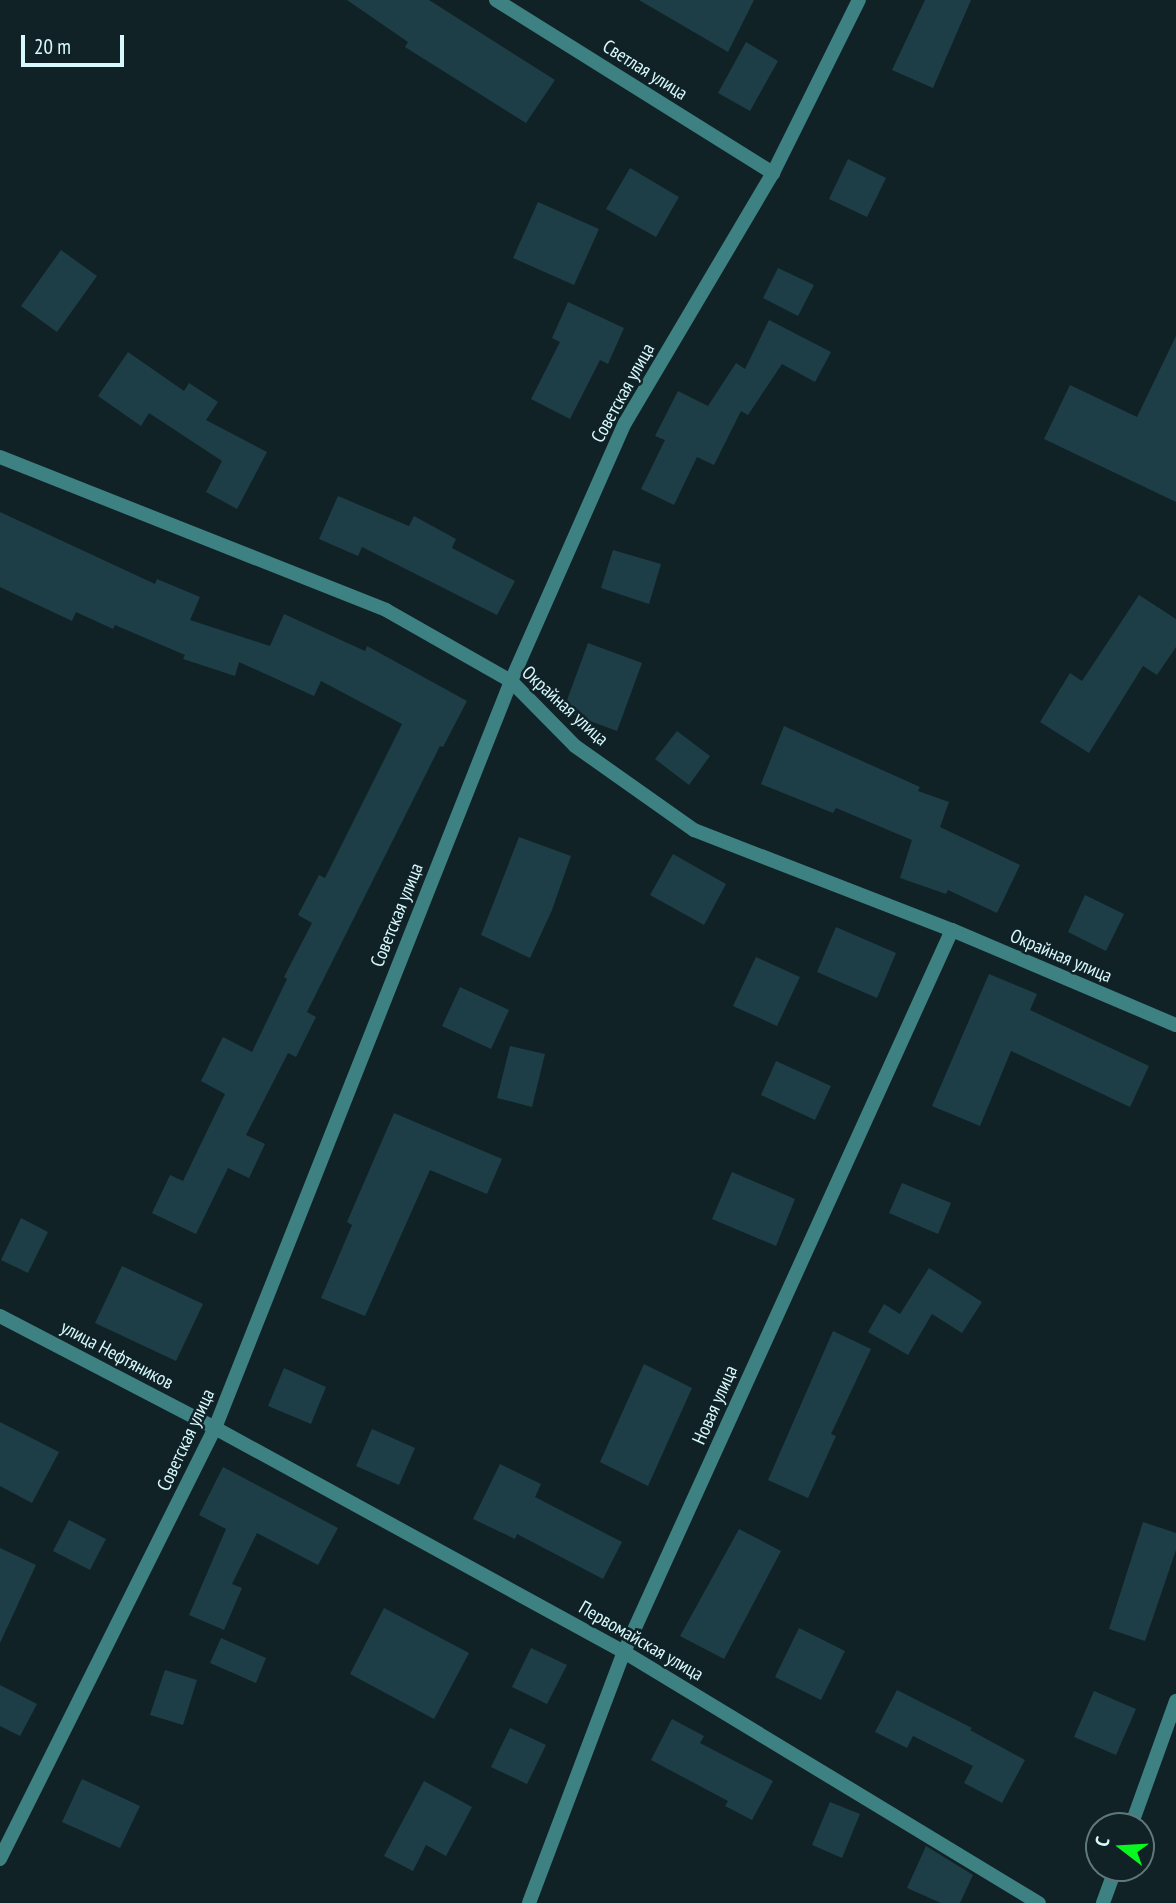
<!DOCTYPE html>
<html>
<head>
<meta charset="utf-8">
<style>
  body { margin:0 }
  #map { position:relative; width:1176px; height:1903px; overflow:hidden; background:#102226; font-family:"PT Sans Narrow",sans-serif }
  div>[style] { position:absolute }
  .building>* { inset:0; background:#1d3e46 }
  .minor>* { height:14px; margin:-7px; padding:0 7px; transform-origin:7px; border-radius:7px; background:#3d8183 }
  span { translate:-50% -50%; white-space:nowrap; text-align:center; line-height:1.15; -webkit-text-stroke:5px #102226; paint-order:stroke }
  .street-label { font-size:19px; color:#d7f9fe }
  .north { position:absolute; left:1085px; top:1812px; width:70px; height:70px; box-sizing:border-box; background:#102226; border:2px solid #60787c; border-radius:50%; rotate:287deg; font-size:19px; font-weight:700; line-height:28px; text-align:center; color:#d7f9fe }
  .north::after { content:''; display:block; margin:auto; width:24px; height:32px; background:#0af620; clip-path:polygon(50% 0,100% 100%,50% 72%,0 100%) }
  .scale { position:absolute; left:21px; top:35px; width:103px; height:32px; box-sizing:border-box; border:4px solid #d7f9fe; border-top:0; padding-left:9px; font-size:21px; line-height:24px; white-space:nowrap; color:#d7f9fe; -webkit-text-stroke:5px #102226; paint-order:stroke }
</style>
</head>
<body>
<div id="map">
  <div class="building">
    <i style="clip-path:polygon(347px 0,429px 0,555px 80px,526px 123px,405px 47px,408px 42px)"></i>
    <i style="clip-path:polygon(639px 0,754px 0,728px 52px)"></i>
    <i style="clip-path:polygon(925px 0,971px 0,933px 88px,892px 70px)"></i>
    <i style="clip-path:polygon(746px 42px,778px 61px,750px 111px,718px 93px)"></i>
    <i style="clip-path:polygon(848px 159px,886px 178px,867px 217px,829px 199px)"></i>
    <i style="clip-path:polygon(630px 168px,679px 197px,656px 237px,606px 209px)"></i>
    <i style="clip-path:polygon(538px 202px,599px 229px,574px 285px,513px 258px)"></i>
    <i style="clip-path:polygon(61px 250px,97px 276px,57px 332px,21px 306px)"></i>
    <i style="clip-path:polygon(778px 268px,814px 285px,798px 316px,763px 298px)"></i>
    <i style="clip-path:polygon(568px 302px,624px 328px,608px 364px,600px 360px,570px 419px,531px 399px,560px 342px,552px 338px)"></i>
    <i style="clip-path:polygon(769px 320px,831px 352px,815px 382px,782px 364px,748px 415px,741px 411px,714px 465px,697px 457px,674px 505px,641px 489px,665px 440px,655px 436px,678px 391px,708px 406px,736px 363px,745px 369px)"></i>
    <i style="clip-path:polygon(1176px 336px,1176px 502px,1044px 439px,1070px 385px,1137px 417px)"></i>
    <i style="clip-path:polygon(128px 352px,184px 391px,189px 383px,218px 402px,206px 420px,267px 452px,237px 509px,206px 492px,222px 461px,149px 413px,141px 426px,98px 396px)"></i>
    <i style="clip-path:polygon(338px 496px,409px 526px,414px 516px,456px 539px,452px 548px,515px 581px,497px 615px,362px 547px,358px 556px,319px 539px)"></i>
    <i style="clip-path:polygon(0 512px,155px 584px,157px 579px,200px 597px,190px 620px,270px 646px,284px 614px,365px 651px,367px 646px,467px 701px,443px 747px,440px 746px,307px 1012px,316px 1017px,296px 1057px,288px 1053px,246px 1135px,265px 1144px,249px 1178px,228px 1168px,196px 1234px,152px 1213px,170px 1175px,183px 1181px,225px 1094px,201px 1081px,223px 1037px,252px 1052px,287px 979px,284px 977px,312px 923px,298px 915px,319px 875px,325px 878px,402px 724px,321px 681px,314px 696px,239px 662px,235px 676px,183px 659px,185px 655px,115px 625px,113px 629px,76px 612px,72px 621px,0 587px)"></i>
    <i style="clip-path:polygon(613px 550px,661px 564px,649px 604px,601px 588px)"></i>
    <i style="clip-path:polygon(1139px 595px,1176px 619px,1176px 647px,1157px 675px,1143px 666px,1089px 753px,1040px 722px,1070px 673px,1082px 681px)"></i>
    <i style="clip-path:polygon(588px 643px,642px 663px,617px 731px,563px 711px)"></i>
    <i style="clip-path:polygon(784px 726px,920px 787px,918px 791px,949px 802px,940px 827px,1020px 865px,997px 913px,948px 890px,946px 894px,900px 878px,912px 840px,836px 808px,833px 813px,761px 784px)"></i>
    <i style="clip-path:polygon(677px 731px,710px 756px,689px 785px,655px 759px)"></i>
    <i style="clip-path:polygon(519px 837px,571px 856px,552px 910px,530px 958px,481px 935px)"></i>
    <i style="clip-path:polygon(673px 854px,726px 884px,704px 925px,650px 895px)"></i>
    <i style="clip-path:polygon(1085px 895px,1124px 914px,1106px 951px,1068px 932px)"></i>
    <i style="clip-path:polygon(836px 927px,896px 953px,877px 998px,817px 972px)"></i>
    <i style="clip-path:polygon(756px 957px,800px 977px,777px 1026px,733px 1006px)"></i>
    <i style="clip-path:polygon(989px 974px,1037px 994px,1030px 1010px,1149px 1066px,1130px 1107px,1011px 1051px,980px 1126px,932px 1106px)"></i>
    <i style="clip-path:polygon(460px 987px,509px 1010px,491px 1049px,442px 1026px)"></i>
    <i style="clip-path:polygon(510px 1046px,545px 1054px,532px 1107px,497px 1098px)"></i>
    <i style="clip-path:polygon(776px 1061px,831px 1086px,815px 1120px,761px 1095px)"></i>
    <i style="clip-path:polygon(394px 1113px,502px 1159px,487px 1194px,430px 1170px,365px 1316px,321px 1298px,352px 1225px,347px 1222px)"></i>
    <i style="clip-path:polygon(732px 1172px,795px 1199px,776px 1246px,712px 1219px)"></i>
    <i style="clip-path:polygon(902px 1183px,951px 1203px,938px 1234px,889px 1213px)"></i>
    <i style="clip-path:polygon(21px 1218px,48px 1232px,28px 1273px,1px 1260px)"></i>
    <i style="clip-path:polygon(122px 1266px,203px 1304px,176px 1361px,95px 1323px)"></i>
    <i style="clip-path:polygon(929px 1268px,982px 1302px,962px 1333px,932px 1314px,908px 1355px,868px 1332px,884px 1304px,900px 1314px)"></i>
    <i style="clip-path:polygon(833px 1331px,871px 1349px,831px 1434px,836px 1436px,808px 1498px,768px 1480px)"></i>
    <i style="clip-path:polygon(644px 1364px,692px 1388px,648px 1486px,600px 1462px)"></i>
    <i style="clip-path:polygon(284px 1368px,326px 1387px,311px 1424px,268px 1406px)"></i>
    <i style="clip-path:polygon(0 1422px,59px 1452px,32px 1503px,0 1486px)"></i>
    <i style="clip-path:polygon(372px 1429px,415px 1448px,399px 1485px,356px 1466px)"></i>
    <i style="clip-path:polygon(500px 1464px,541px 1484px,535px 1497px,622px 1542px,603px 1579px,517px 1534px,515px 1539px,473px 1519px)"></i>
    <i style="clip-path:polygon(223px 1467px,338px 1528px,318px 1565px,257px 1533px,232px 1584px,242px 1588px,224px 1630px,189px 1615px,226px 1529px,199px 1515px)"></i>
    <i style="clip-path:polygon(69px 1520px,106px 1539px,90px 1570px,53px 1551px)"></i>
    <i style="clip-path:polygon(1143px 1522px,1176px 1533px,1176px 1550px,1145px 1641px,1109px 1629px)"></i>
    <i style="clip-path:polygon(739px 1529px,781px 1551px,724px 1659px,680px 1636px)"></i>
    <i style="clip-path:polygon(0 1548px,36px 1565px,0 1643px)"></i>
    <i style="clip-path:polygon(384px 1608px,469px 1653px,434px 1719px,350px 1674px)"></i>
    <i style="clip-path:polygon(799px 1628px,845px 1651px,821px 1700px,775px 1677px)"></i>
    <i style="clip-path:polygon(221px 1638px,266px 1658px,256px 1683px,210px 1663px)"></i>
    <i style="clip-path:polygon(531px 1648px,567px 1665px,547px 1704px,512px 1687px)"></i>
    <i style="clip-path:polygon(165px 1670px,197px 1680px,183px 1725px,150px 1715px)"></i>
    <i style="clip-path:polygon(0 1685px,37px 1704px,20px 1736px,0 1726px)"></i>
    <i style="clip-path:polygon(897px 1690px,972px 1728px,970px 1730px,1025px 1760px,1002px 1803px,964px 1783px,973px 1766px,913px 1736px,907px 1748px,875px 1732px)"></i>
    <i style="clip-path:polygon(1094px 1691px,1136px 1709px,1116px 1755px,1074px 1737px)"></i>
    <i style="clip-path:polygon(672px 1719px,704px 1736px,700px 1743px,773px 1781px,752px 1820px,725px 1806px,728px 1801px,651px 1760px)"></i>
    <i style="clip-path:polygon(510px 1728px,546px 1745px,527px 1784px,491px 1767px)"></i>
    <i style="clip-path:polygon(82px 1779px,140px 1806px,120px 1848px,62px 1822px)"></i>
    <i style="clip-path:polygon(424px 1781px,472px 1807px,446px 1856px,426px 1845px,413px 1871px,384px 1856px)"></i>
    <i style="clip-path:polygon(830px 1802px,860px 1814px,842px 1858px,812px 1845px)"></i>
    <i style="clip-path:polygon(926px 1846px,973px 1875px,960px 1903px,941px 1903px,907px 1888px)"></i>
  </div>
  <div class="minor">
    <i style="left:496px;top:0;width:327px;rotate:32deg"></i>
    <i style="left:0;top:457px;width:415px;rotate:21.6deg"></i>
    <i style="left:386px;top:610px;width:144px;rotate:29.6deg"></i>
    <i style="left:511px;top:681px;width:91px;rotate:45.4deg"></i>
    <i style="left:575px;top:746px;width:146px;rotate:35.2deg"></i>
    <i style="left:694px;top:830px;width:277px;rotate:21.2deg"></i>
    <i style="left:952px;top:930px;width:243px;rotate:23deg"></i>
    <i style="left:0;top:1316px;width:242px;rotate:27.5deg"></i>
    <i style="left:215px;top:1428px;width:466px;rotate:28.7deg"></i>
    <i style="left:624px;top:1652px;width:485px;rotate:31.2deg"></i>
    <i style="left:1131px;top:1826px;width:133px;rotate:-70.2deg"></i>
    <i style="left:0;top:1859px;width:482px;rotate:-63.5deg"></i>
    <i style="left:215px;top:1428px;width:804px;rotate:-68.38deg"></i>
    <i style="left:511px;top:681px;width:282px;rotate:-66.2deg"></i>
    <i style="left:625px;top:423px;width:291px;rotate:-59.4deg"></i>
    <i style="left:773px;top:173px;width:193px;rotate:-63.6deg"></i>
    <i style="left:529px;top:1903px;width:268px;rotate:-69.3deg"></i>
    <i style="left:624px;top:1652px;width:793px;rotate:-65.57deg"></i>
    <i style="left:1103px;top:1903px;width:37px;rotate:-70deg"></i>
  </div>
  <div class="street-label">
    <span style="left:645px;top:70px;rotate:32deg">Светлая улица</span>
    <span style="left:623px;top:393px;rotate:-61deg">Советская улица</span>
    <span style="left:565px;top:706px;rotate:42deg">Окрайная улица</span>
    <span style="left:397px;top:915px;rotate:-68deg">Советская улица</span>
    <span style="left:1061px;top:956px;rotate:23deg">Окрайная улица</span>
    <span style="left:117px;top:1355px;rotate:28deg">улица Нефтяников</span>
    <span style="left:715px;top:1405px;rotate:-66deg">Новая улица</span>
    <span style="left:186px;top:1440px;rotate:-65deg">Советская улица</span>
    <span style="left:641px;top:1641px;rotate:30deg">Первомайская улица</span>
  </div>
  <div class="north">С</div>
  <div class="scale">20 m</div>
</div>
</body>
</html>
